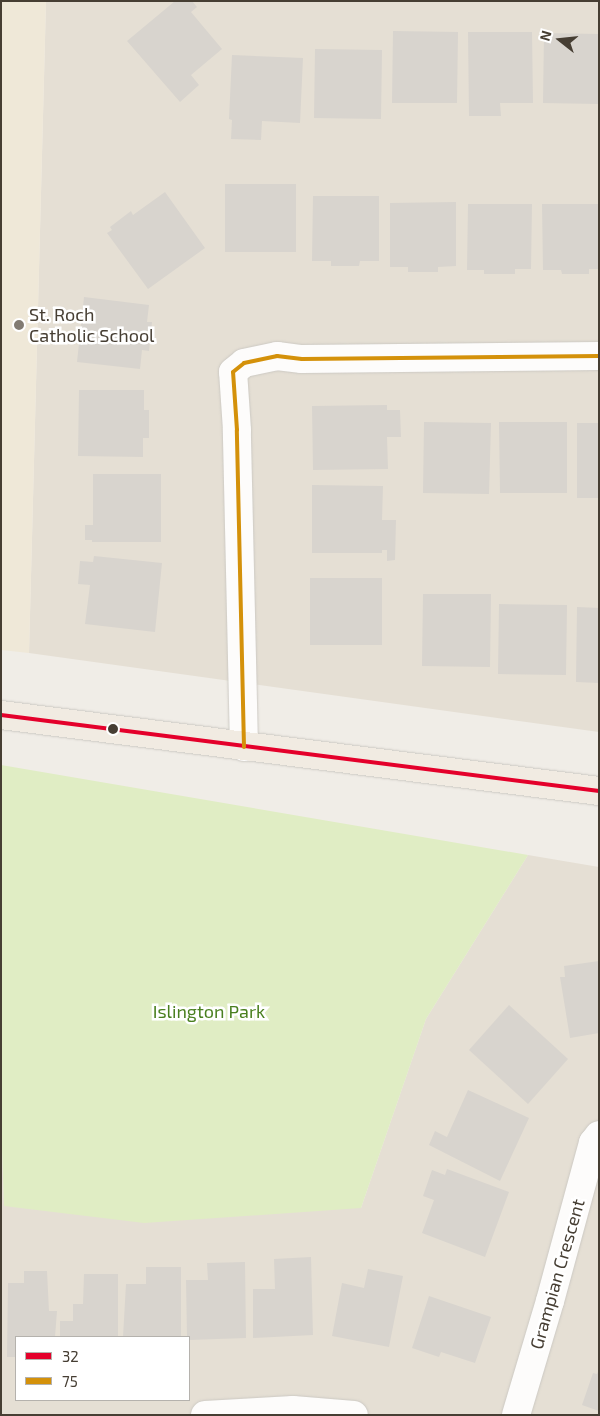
<!DOCTYPE html>
<html>
<head>
<meta charset="utf-8">
<style>
  body { margin:0 }
  #map { position:relative; width:600px; height:1416px; overflow:hidden; background:#f0ede7; font-family:"Exo 2",sans-serif }
  div>[style] { position:absolute }
  .residential>* { inset:0; background:#e5dfd4 }
  .education>* { inset:0; background:#efe8d8 }
  .green>* { inset:0; background:#e0edc4 }
  .building>* { inset:0; background:#d8d4ce }
  .roads { filter:drop-shadow(0 0 1px #ccc9c3) drop-shadow(0 0 1px #ccc9c3) }
  .minor>* { height:28px; margin:-14px; padding:0 14px; transform-origin:14px; border-radius:14px; background:#fdfcfb }
  .major>* { height:28px; margin:-14px; padding:0 14px; transform-origin:14px; border-radius:14px; background:#f1ebe2 }
  .bus-1>* { height:4px; margin:-2px; padding:0 2px; transform-origin:2px; border-radius:2px; background:#e4002b }
  .bus-2>* { height:4px; margin:-2px; padding:0 2px; transform-origin:2px; border-radius:2px; background:#d4910a }
  .dots>* { width:14px; height:14px; translate:-50% -50%; box-sizing:border-box; border:2px solid #fff; border-radius:50% }
  span { translate:-50% -50%; white-space:nowrap; text-align:center; line-height:1.15; -webkit-text-stroke:5px #fff; paint-order:stroke }
  .poi-label { font-size:18px; color:#463e33 }
  .left { translate:0 -50%; text-align:left }
  .park-label { font-size:18px; color:#497f1f }
  .street-label { font-size:18px; color:#463e33 }
  .frame { position:absolute; inset:0; border:2px solid #463e33; pointer-events:none }
  .legend { position:absolute; left:15px; top:1336px; width:175px; height:65px; box-sizing:border-box; background:#fff; border:1px solid #b5b2ad; margin:0; padding:6px 9px; list-style:none; font-size:15px; color:#463e33 }
  .legend li { display:flex; align-items:center; gap:10px; height:25px }
  .legend b { width:25px; border:1px solid #b5b2ad }
  .north { position:absolute; left:535px; top:15px; width:50px; height:50px; -webkit-text-stroke:4px #fff; paint-order:stroke; rotate:286deg; font-size:14px; font-weight:700; line-height:20px; text-align:center; color:#463e33 }
  .north::after { content:''; display:block; margin:auto; width:18px; height:22px; background:#463e33; clip-path:polygon(50% 0,100% 100%,50% 72%,0 100%) }
</style>
</head>
<body>
<div id="map">
  <div class="residential">
    <i style="clip-path:polygon(46px 1px,599px 1px,599px 732px,29px 653px)"></i>
    <i style="clip-path:polygon(evenodd,528px 855px,599px 867px,599px 1415px,1px 1415px,1px 1122px,4px 1205px,361px 1208px,426px 1019px,528px 855px,16px 1337px,189px 1337px,189px 1400px,16px 1400px,16px 1337px)"></i>
  </div>
  <div class="education">
    <i style="clip-path:polygon(1px 1px,46px 1px,29px 653px,1px 650px)"></i>
  </div>
  <div class="green">
    <i style="clip-path:polygon(1px 765px,528px 855px,426px 1019px,361px 1208px,144px 1223px,4px 1206px,1px 1122px)"></i>
  </div>
  <div class="building">
    <i style="clip-path:polygon(175px 1px,192px 1px,197px 7px,191px 12px,222px 49px,191px 75px,199px 85px,180px 102px,127px 41px)"></i>
    <i style="clip-path:polygon(393px 31px,458px 32px,457px 103px,392px 103px)"></i>
    <i style="clip-path:polygon(468px 32px,532px 32px,533px 103px,500px 103px,501px 116px,469px 116px)"></i>
    <i style="clip-path:polygon(544px 33px,599px 34px,599px 104px,543px 103px)"></i>
    <i style="clip-path:polygon(315px 49px,382px 50px,381px 119px,314px 118px)"></i>
    <i style="clip-path:polygon(232px 55px,303px 58px,300px 123px,262px 121px,261px 140px,231px 139px,232px 120px,229px 119px)"></i>
    <i style="clip-path:polygon(225px 184px,296px 184px,296px 252px,225px 252px)"></i>
    <i style="clip-path:polygon(165px 192px,205px 248px,148px 289px,107px 233px,112px 230px,110px 227px,131px 211px,133px 215px)"></i>
    <i style="clip-path:polygon(313px 196px,379px 196px,379px 261px,360px 261px,359px 266px,331px 266px,331px 261px,312px 261px)"></i>
    <i style="clip-path:polygon(456px 202px,456px 266px,438px 267px,438px 272px,408px 272px,408px 267px,390px 267px,390px 203px)"></i>
    <i style="clip-path:polygon(468px 204px,532px 204px,531px 269px,515px 269px,515px 274px,484px 274px,484px 270px,467px 270px)"></i>
    <i style="clip-path:polygon(542px 204px,599px 204px,599px 269px,589px 269px,589px 274px,562px 274px,561px 270px,543px 270px)"></i>
    <i style="clip-path:polygon(84px 297px,149px 305px,147px 322px,152px 322px,149px 351px,142px 350px,140px 369px,77px 362px)"></i>
    <i style="clip-path:polygon(79px 390px,144px 390px,144px 410px,149px 410px,149px 438px,143px 438px,143px 457px,78px 456px)"></i>
    <i style="clip-path:polygon(387px 405px,387px 410px,400px 410px,401px 437px,387px 437px,388px 469px,313px 470px,312px 406px)"></i>
    <i style="clip-path:polygon(424px 422px,491px 423px,489px 494px,423px 493px)"></i>
    <i style="clip-path:polygon(499px 422px,567px 422px,567px 493px,500px 493px)"></i>
    <i style="clip-path:polygon(577px 423px,599px 423px,599px 498px,577px 498px)"></i>
    <i style="clip-path:polygon(93px 474px,161px 474px,161px 542px,92px 542px,92px 540px,85px 540px,85px 525px,93px 525px)"></i>
    <i style="clip-path:polygon(312px 485px,383px 486px,382px 520px,396px 520px,395px 560px,387px 561px,387px 550px,382px 550px,382px 553px,312px 553px)"></i>
    <i style="clip-path:polygon(94px 556px,162px 563px,155px 632px,85px 624px,90px 585px,78px 584px,80px 561px,93px 562px)"></i>
    <i style="clip-path:polygon(310px 578px,382px 578px,382px 645px,310px 645px)"></i>
    <i style="clip-path:polygon(423px 594px,491px 594px,490px 667px,422px 666px)"></i>
    <i style="clip-path:polygon(499px 604px,567px 605px,566px 675px,498px 674px)"></i>
    <i style="clip-path:polygon(577px 607px,599px 608px,599px 683px,576px 682px)"></i>
    <i style="clip-path:polygon(599px 961px,599px 1033px,570px 1038px,560px 977px,565px 977px,564px 966px)"></i>
    <i style="clip-path:polygon(509px 1005px,568px 1059px,528px 1104px,469px 1050px)"></i>
    <i style="clip-path:polygon(468px 1090px,529px 1118px,500px 1181px,429px 1145px,435px 1131px,447px 1137px)"></i>
    <i style="clip-path:polygon(447px 1169px,509px 1192px,485px 1257px,422px 1233px,434px 1200px,423px 1196px,432px 1170px,445px 1175px)"></i>
    <i style="clip-path:polygon(311px 1257px,313px 1335px,253px 1338px,253px 1289px,275px 1289px,274px 1259px)"></i>
    <i style="clip-path:polygon(245px 1262px,246px 1338px,189px 1340px,187px 1337px,186px 1280px,208px 1280px,207px 1263px)"></i>
    <i style="clip-path:polygon(146px 1267px,181px 1267px,181px 1337px,123px 1337px,126px 1284px,146px 1284px)"></i>
    <i style="clip-path:polygon(368px 1269px,403px 1276px,389px 1347px,332px 1336px,342px 1283px,364px 1288px)"></i>
    <i style="clip-path:polygon(24px 1271px,47px 1271px,49px 1311px,57px 1311px,55px 1337px,16px 1337px,16px 1357px,7px 1357px,8px 1283px,24px 1283px)"></i>
    <i style="clip-path:polygon(84px 1274px,118px 1274px,118px 1337px,60px 1337px,60px 1321px,73px 1321px,73px 1304px,83px 1304px)"></i>
    <i style="clip-path:polygon(429px 1296px,491px 1317px,475px 1363px,441px 1352px,439px 1357px,412px 1348px)"></i>
    <i style="clip-path:polygon(599px 1369px,599px 1411px,582px 1405px,593px 1373px,597px 1374px)"></i>
  </div>
  <div class="roads">
    <div class="minor">
      <i style="left:244px;top:747px;width:317px;rotate:-91.3deg"></i>
      <i style="left:237px;top:430px;width:58px;rotate:-93.9deg"></i>
      <i style="left:233px;top:372px;width:14px;rotate:-39deg"></i>
      <i style="left:244px;top:363px;width:34px;rotate:-12deg"></i>
      <i style="left:277px;top:356px;width:25px;rotate:7deg"></i>
      <i style="left:302px;top:359px;width:297px;rotate:-0.6deg"></i>
      <i style="left:205px;top:1415px;width:88px;rotate:-3.3deg"></i>
      <i style="left:293px;top:1410px;width:61px;rotate:4.7deg"></i>
      <i style="left:516px;top:1415px;width:119px;rotate:-73.4deg"></i>
      <i style="left:550px;top:1301px;width:164px;rotate:-74.8deg"></i>
      <i style="left:593px;top:1143px;width:10px;rotate:-53deg"></i>
    </div>
    <div class="major">
      <i style="left:1px;top:715px;width:603px;rotate:7.24deg"></i>
    </div>
  </div>
  <div class="bus-1">
    <i style="left:1px;top:715px;width:603px;rotate:7.24deg"></i>
  </div>
  <div class="bus-2">
    <i style="left:244px;top:747px;width:317px;rotate:-91.3deg"></i>
    <i style="left:237px;top:430px;width:58px;rotate:-93.9deg"></i>
    <i style="left:233px;top:372px;width:14px;rotate:-39deg"></i>
    <i style="left:244px;top:363px;width:34px;rotate:-12deg"></i>
    <i style="left:277px;top:356px;width:25px;rotate:7deg"></i>
    <i style="left:302px;top:359px;width:297px;rotate:-0.6deg"></i>
  </div>
  <div class="dots">
    <i style="left:19px;top:325px;background:#827b72"></i>
    <i style="left:113px;top:729px;background:#463e33"></i>
  </div>
  <div class="poi-label">
    <span class="left" style="left:29px;top:325px">St. Roch<br>Catholic School</span>
  </div>
  <div class="park-label">
    <span style="left:209px;top:1011px">Islington Park</span>
  </div>
  <div class="street-label">
    <span style="left:557px;top:1274px;rotate:-74deg">Grampian Crescent</span>
  </div>
  <div class="frame"></div>
  <ul class="legend">
  <li><b style="height:6px;background:#e4002b"></b>32</li>
  <li><b style="height:6px;background:#d4910a"></b>75</li>
  </ul>
  <div class="north">N</div>
</div>
</body>
</html>
